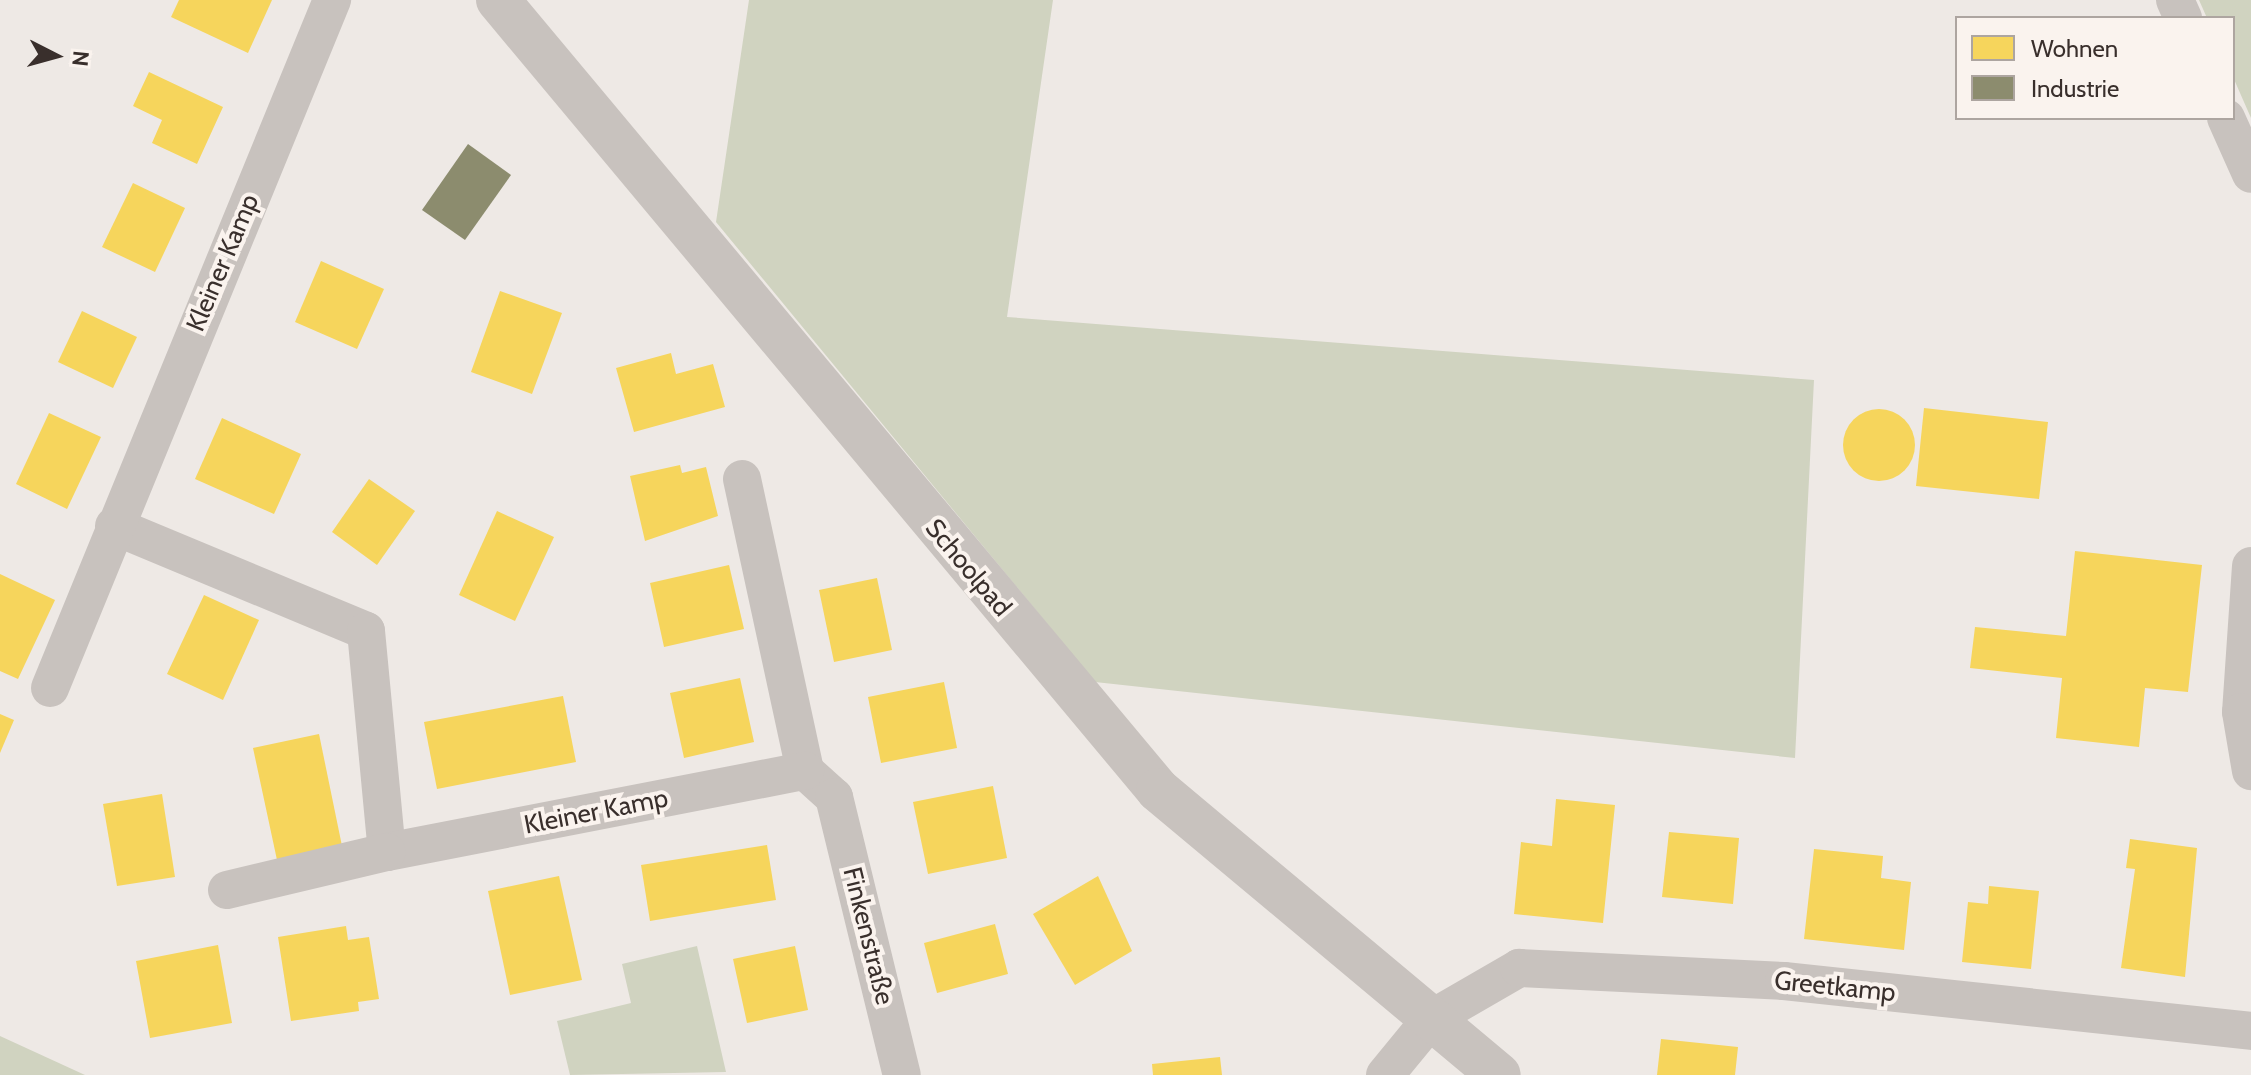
<!DOCTYPE html>
<html>
<head>
<meta charset="utf-8">
<style>
  body { margin:0 }
  #map { position:relative; width:2251px; height:1075px; overflow:hidden; background:#eee9e5; font-family:Cabin,sans-serif }
  div>[style] { position:absolute }
  .green>* { inset:0; background:#d0d3c0 }
  .homes>* { inset:0; background:#f6d55c }
  .round { border-radius:50% }
  .industry>* { inset:0; background:#8c8c6e }
  .minor>* { height:38px; margin:-19px; padding:0 19px; transform-origin:19px; border-radius:19px; background:#c8c2be }
  .tertiary>* { height:44px; margin:-22px; padding:0 22px; transform-origin:22px; border-radius:22px; background:#c8c2be }
  span { translate:-50% -50%; white-space:nowrap; text-align:center; line-height:1.15; -webkit-text-stroke:8px #faf3ee; paint-order:stroke }
  .street-label { font-size:26px; color:#392f2c }
  .legend { position:absolute; left:1955px; top:16px; width:280px; height:104px; box-sizing:border-box; background:#faf3ee; border:2px solid #ada5a0; margin:0; padding:10px 14px; list-style:none; font-size:24px; color:#392f2c }
  .legend li { display:flex; align-items:center; gap:16px; height:40px }
  .legend b { width:40px; border:2px solid #ada5a0 }
  .north { position:absolute; left:16px; top:16px; width:80px; height:80px; -webkit-text-stroke:6px #faf3ee; paint-order:stroke; rotate:96deg; font-size:22px; font-weight:700; line-height:32px; text-align:center; color:#392f2c }
  .north::after { content:''; display:block; margin:auto; width:28px; height:36px; background:#392f2c; clip-path:polygon(50% 0,100% 100%,50% 72%,0 100%) }
</style>
</head>
<body>
<div id="map">
  <div class="green">
    <i style="clip-path:polygon(749px 0,1053px 0,1007px 317px,1814px 380px,1795px 758px,1095px 682px,716px 222px)"></i>
    <i style="clip-path:polygon(2199px 0,2251px 0,2251px 118px,2233px 77px,2233px 18px,2207px 18px)"></i>
    <i style="clip-path:polygon(697px 946px,726px 1072px,570px 1075px,557px 1021px,631px 1003px,622px 964px)"></i>
    <i style="clip-path:polygon(0 1036px,85px 1075px,0 1075px)"></i>
  </div>
  <div class="homes">
    <i style="clip-path:polygon(179px 0,272px 0,248px 53px,171px 17px)"></i>
    <i style="clip-path:polygon(149px 72px,223px 107px,197px 164px,152px 143px,162px 120px,133px 106px)"></i>
    <i style="clip-path:polygon(133px 183px,185px 208px,155px 272px,102px 247px)"></i>
    <i style="clip-path:polygon(321px 261px,384px 289px,357px 349px,295px 322px)"></i>
    <i style="clip-path:polygon(500px 291px,562px 313px,532px 394px,471px 372px)"></i>
    <i style="clip-path:polygon(82px 311px,137px 337px,113px 388px,58px 362px)"></i>
    <i style="clip-path:polygon(671px 353px,676px 374px,713px 364px,725px 407px,634px 432px,616px 368px)"></i>
    <i style="clip-path:polygon(1924px 408px,2048px 422px,2039px 499px,1916px 486px)"></i>
    <i class="round" style="left:1843px;top:409px;width:72px;height:72px"></i>
    <i style="clip-path:polygon(49px 413px,101px 437px,67px 509px,16px 484px)"></i>
    <i style="clip-path:polygon(222px 418px,301px 454px,274px 514px,195px 479px)"></i>
    <i style="clip-path:polygon(680px 465px,682px 473px,706px 467px,718px 516px,645px 541px,630px 476px)"></i>
    <i style="clip-path:polygon(369px 479px,415px 511px,377px 565px,332px 532px)"></i>
    <i style="clip-path:polygon(497px 511px,554px 537px,515px 621px,459px 595px)"></i>
    <i style="clip-path:polygon(2075px 551px,2202px 565px,2188px 692px,2145px 688px,2139px 747px,2056px 738px,2062px 678px,1970px 668px,1975px 627px,2066px 636px)"></i>
    <i style="clip-path:polygon(729px 565px,744px 629px,664px 647px,650px 583px)"></i>
    <i style="clip-path:polygon(0 574px,55px 600px,18px 679px,0 671px)"></i>
    <i style="clip-path:polygon(877px 578px,892px 650px,834px 662px,819px 590px)"></i>
    <i style="clip-path:polygon(204px 595px,259px 620px,223px 700px,167px 674px)"></i>
    <i style="clip-path:polygon(740px 678px,754px 742px,684px 758px,670px 693px)"></i>
    <i style="clip-path:polygon(944px 682px,957px 748px,881px 763px,868px 697px)"></i>
    <i style="clip-path:polygon(563px 696px,576px 762px,437px 789px,424px 722px)"></i>
    <i style="clip-path:polygon(0 714px,14px 720px,0 753px)"></i>
    <i style="clip-path:polygon(319px 734px,342px 846px,277px 860px,253px 748px)"></i>
    <i style="clip-path:polygon(993px 786px,1007px 858px,928px 874px,913px 802px)"></i>
    <i style="clip-path:polygon(162px 794px,175px 877px,117px 886px,103px 804px)"></i>
    <i style="clip-path:polygon(1556px 799px,1615px 805px,1603px 923px,1514px 914px,1521px 842px,1552px 846px)"></i>
    <i style="clip-path:polygon(1669px 832px,1739px 838px,1733px 904px,1662px 897px)"></i>
    <i style="clip-path:polygon(2130px 839px,2197px 848px,2185px 977px,2121px 968px,2135px 869px,2126px 868px)"></i>
    <i style="clip-path:polygon(767px 845px,776px 900px,650px 921px,641px 865px)"></i>
    <i style="clip-path:polygon(1814px 849px,1883px 856px,1881px 878px,1911px 882px,1904px 950px,1804px 939px)"></i>
    <i style="clip-path:polygon(559px 876px,582px 980px,510px 995px,488px 891px)"></i>
    <i style="clip-path:polygon(1098px 876px,1132px 951px,1075px 985px,1033px 914px)"></i>
    <i style="clip-path:polygon(1989px 886px,2039px 891px,2031px 969px,1962px 962px,1968px 902px,1988px 904px)"></i>
    <i style="clip-path:polygon(995px 924px,1008px 974px,937px 993px,924px 943px)"></i>
    <i style="clip-path:polygon(346px 926px,348px 940px,369px 937px,379px 999px,358px 1002px,359px 1011px,291px 1021px,278px 937px)"></i>
    <i style="clip-path:polygon(218px 945px,232px 1023px,150px 1038px,136px 961px)"></i>
    <i style="clip-path:polygon(795px 946px,808px 1010px,747px 1023px,733px 959px)"></i>
    <i style="clip-path:polygon(1661px 1039px,1738px 1047px,1735px 1075px,1657px 1075px)"></i>
    <i style="clip-path:polygon(1220px 1057px,1222px 1075px,1153px 1075px,1152px 1064px)"></i>
  </div>
  <div class="industry">
    <i style="clip-path:polygon(468px 144px,511px 175px,465px 240px,422px 210px)"></i>
  </div>
  <div class="minor">
    <i style="left:2175px;top:0;width:20px;rotate:66deg"></i>
    <i style="left:2226px;top:118px;width:61px;rotate:65.9deg"></i>
    <i style="left:742px;top:479px;width:299px;rotate:77.8deg"></i>
    <i style="left:805px;top:771px;width:39px;rotate:42deg"></i>
    <i style="left:834px;top:797px;width:286px;rotate:76.3deg"></i>
    <i style="left:114px;top:526px;width:273px;rotate:22.6deg"></i>
    <i style="left:366px;top:631px;width:222px;rotate:84.6deg"></i>
    <i style="left:387px;top:852px;width:426px;rotate:-11deg"></i>
    <i style="left:2251px;top:566px;width:146px;rotate:93.9deg"></i>
    <i style="left:2241px;top:712px;width:60px;rotate:80.4deg"></i>
    <i style="left:50px;top:688px;width:744px;rotate:-67.71deg"></i>
    <i style="left:227px;top:890px;width:164px;rotate:-13.4deg"></i>
    <i style="left:1385px;top:1075px;width:72px;rotate:-50.6deg"></i>
    <i style="left:1431px;top:1019px;width:102px;rotate:-30.1deg"></i>
    <i style="left:1519px;top:968px;width:265px;rotate:2.8deg"></i>
    <i style="left:1784px;top:981px;width:470px;rotate:6.1deg"></i>
  </div>
  <div class="tertiary">
    <i style="left:498px;top:0;width:1029px;rotate:50.12deg"></i>
    <i style="left:1158px;top:790px;width:444px;rotate:39.9deg"></i>
  </div>
  <div class="street-label">
    <span style="left:223px;top:263px;rotate:-67deg">Kleiner Kamp</span>
    <span style="left:968px;top:568px;rotate:50deg">Schoolpad</span>
    <span style="left:596px;top:812px;rotate:-11deg">Kleiner Kamp</span>
    <span style="left:868px;top:936px;rotate:76deg">Finkenstraße</span>
    <span style="left:1835px;top:987px;rotate:6deg">Greetkamp</span>
  </div>
  <ul class="legend">
  <li><b style="height:22px;background:#f6d55c"></b>Wohnen</li>
  <li><b style="height:22px;background:#8c8c6e"></b>Industrie</li>
  </ul>
  <div class="north">N</div>
</div>
</body>
</html>
